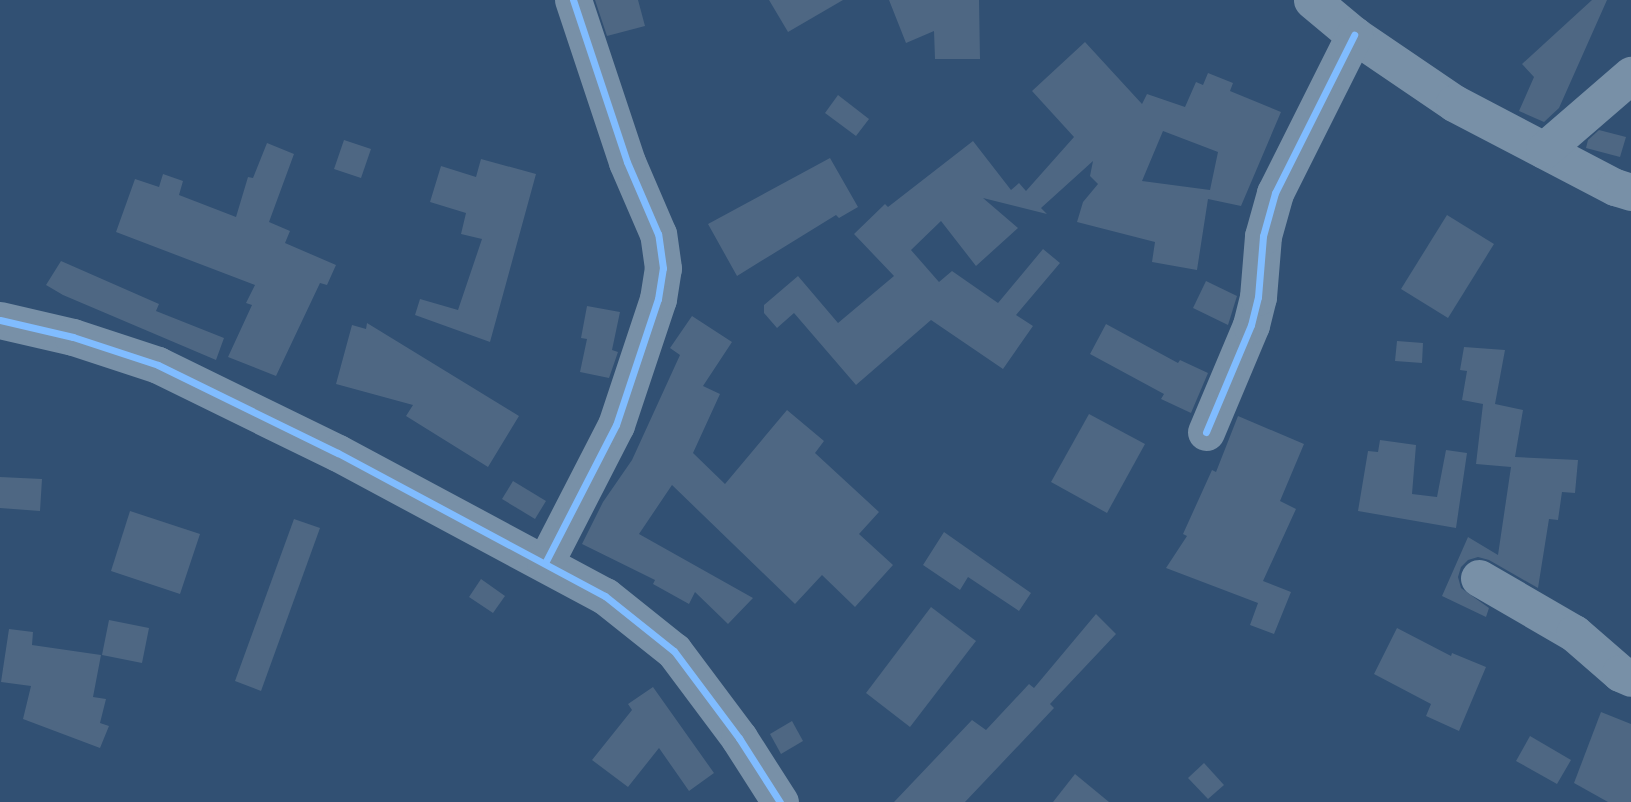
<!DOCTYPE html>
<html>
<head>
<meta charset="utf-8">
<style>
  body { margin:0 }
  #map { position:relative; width:1631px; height:802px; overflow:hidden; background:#315073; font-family:Ubuntu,sans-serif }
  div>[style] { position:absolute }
  .building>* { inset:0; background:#4e6783 }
  .minor>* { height:37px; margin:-18.5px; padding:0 18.5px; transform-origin:18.5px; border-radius:18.5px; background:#7890a7 }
  .cycleway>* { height:7px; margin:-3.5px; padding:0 3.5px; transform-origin:3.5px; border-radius:3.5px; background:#80bcff }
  span { translate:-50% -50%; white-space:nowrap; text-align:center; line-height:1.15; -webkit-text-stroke:7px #164f8e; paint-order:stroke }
</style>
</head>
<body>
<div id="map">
  <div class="building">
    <i style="clip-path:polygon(595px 0,638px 0,645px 26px,607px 36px)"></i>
    <i style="clip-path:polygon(769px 0,843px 0,788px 32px)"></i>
    <i style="clip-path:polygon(889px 0,979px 0,980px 59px,935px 59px,934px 31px,906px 43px)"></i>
    <i style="clip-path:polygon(1592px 0,1607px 0,1559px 108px,1544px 122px,1519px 111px,1534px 77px,1522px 64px)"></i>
    <i style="clip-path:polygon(evenodd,1085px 42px,1142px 104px,1147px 94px,1185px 107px,1196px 82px,1203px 85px,1208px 73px,1233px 83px,1230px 91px,1281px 112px,1241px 206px,1208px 199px,1197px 270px,1152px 262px,1155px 242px,1077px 222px,1083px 202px,1098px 184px,1090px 176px,1093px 161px,1041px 208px,1047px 214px,983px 198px,1018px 228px,976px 266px,941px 221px,911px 250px,939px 282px,952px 271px,998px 303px,1043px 249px,1060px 263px,1016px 315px,1033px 326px,1003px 369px,931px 320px,856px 385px,794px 313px,777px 328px,764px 313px,764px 305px,798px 276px,838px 323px,894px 276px,854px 234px,885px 204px,888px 207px,973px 141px,1011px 190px,1019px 183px,1026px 191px,1074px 137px,1032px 91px,1085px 42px,1163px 131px,1218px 152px,1210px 190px,1142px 181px,1163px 131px)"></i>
    <i style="clip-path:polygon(838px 95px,869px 119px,856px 136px,825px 113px)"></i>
    <i style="clip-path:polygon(1599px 130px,1626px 137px,1620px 157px,1586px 148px,1588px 140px)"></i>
    <i style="clip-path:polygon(344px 140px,371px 149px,361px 178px,334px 169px)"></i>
    <i style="clip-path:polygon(267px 143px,294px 154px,269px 222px,290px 231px,285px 243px,336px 265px,327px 285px,320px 283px,276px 376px,228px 357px,252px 305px,246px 303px,255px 285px,116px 232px,135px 179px,159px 187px,163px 174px,183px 181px,179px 195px,236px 217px,248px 177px,253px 178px)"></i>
    <i style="clip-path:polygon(830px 158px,858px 207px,839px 218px,836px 215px,737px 276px,708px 224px)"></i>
    <i style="clip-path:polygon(481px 159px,536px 174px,490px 342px,415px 315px,420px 299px,458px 310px,482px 239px,461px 234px,466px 213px,430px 202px,441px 166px,476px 177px)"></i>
    <i style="clip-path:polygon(1447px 215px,1494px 244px,1448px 318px,1401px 289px)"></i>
    <i style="clip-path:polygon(61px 261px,159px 304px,156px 311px,224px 338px,216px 360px,63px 295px,46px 285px)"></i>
    <i style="clip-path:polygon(1206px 281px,1237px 296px,1228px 325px,1193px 308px)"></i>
    <i style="clip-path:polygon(587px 306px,620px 312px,612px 350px,618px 352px,609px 378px,580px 372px,587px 339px,581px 338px)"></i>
    <i style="clip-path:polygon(692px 316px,732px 342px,703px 386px,720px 394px,693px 453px,725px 484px,787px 410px,824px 441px,815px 453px,879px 512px,859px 534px,893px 565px,855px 607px,822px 575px,795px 604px,672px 485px,639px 534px,753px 598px,728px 624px,695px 592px,689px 604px,653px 584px,655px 580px,582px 544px,603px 502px,632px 460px,680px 355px,670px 348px)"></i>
    <i style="clip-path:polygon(367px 323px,519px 416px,488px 467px,406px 416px,413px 405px,336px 384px,352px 325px,366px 329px)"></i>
    <i style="clip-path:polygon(1106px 324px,1178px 363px,1180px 360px,1208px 373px,1191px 413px,1161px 399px,1164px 394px,1090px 354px)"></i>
    <i style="clip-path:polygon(1397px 341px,1423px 343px,1422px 363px,1395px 361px)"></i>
    <i style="clip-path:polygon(1464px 347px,1505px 350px,1495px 404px,1523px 410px,1515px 457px,1578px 460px,1575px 493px,1562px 492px,1558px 520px,1549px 519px,1538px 588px,1489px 560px,1478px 557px,1468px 560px,1461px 567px,1458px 577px,1461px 588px,1489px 608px,1486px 617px,1442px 596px,1468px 537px,1498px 555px,1511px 467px,1476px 464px,1483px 404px,1462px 400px,1467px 371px,1460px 370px)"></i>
    <i style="clip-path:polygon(1089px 414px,1145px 444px,1107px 513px,1051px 482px)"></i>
    <i style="clip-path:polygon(1238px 416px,1304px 444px,1280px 501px,1296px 509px,1263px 581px,1291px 592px,1274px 634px,1250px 625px,1258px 603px,1166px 568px,1187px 536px,1183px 534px,1212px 470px,1216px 472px)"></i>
    <i style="clip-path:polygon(1380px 440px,1416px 445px,1412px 494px,1437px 497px,1446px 450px,1467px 453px,1456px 528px,1358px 511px,1368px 451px,1378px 452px)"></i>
    <i style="clip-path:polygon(0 477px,42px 479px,40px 511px,0 508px)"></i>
    <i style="clip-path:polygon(513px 481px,546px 501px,535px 519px,502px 499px)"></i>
    <i style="clip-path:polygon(130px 511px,200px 534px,180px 594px,111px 571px)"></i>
    <i style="clip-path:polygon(294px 519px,320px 528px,261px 691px,235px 681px)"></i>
    <i style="clip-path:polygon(944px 532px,1031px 593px,1019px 611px,968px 577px,960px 590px,923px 565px)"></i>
    <i style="clip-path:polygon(481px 579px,505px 596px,493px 613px,469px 597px)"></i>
    <i style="clip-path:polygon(931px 607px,976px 641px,910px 727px,866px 693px)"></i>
    <i style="clip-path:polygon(1096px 614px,1116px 634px,1050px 704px,1054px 708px,965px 802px,894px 802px,972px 720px,986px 730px,1029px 684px,1034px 688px)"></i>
    <i style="clip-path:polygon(109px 620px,149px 628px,142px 663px,102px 655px)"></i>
    <i style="clip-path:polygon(1397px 628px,1451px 656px,1452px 653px,1486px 667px,1459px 731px,1426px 716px,1431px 704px,1374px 674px)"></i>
    <i style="clip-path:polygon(9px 629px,33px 632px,32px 645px,101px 655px,93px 697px,106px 699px,100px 723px,109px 726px,100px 748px,23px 719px,31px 686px,1px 682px)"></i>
    <i style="clip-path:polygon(653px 687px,714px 773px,689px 791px,659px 748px,628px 787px,592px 760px,632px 710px,628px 704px)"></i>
    <i style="clip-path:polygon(1601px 712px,1631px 724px,1631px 802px,1608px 802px,1574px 783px)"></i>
    <i style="clip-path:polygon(792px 721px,803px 741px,781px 754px,770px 734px)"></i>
    <i style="clip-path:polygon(1530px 736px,1571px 760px,1557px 784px,1516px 761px)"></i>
    <i style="clip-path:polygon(1204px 763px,1224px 785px,1208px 799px,1188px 778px)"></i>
    <i style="clip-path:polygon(1075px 774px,1109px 802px,1053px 802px)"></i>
  </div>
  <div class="minor">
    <i style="left:1312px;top:0;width:55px;rotate:39.8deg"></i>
    <i style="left:1354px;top:35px;width:121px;rotate:34.2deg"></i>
    <i style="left:1454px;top:103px;width:182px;rotate:27.6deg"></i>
    <i style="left:1615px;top:187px;width:17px;rotate:17deg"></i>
    <i style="left:1544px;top:150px;width:115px;rotate:-40.8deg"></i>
    <i style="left:0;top:320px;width:75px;rotate:13.1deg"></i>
    <i style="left:73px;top:337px;width:89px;rotate:18.2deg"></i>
    <i style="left:158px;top:365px;width:200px;rotate:26.1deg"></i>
    <i style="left:338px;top:453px;width:303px;rotate:28.2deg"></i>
    <i style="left:605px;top:596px;width:88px;rotate:38.6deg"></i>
    <i style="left:674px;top:651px;width:109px;rotate:53.2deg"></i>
    <i style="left:739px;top:738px;width:76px;rotate:57.4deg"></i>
    <i style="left:1206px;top:432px;width:116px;rotate:-67.2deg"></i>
    <i style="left:1251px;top:325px;width:29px;rotate:-76deg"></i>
    <i style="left:1258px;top:297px;width:61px;rotate:-85.3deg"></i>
    <i style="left:1263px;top:236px;width:45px;rotate:-74.4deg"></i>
    <i style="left:1275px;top:193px;width:177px;rotate:-63.4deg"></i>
    <i style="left:545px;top:563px;width:155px;rotate:-62.8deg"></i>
    <i style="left:616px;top:425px;width:133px;rotate:-71.6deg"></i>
    <i style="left:658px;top:299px;width:31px;rotate:-81deg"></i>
    <i style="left:663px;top:268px;width:34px;rotate:-98deg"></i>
    <i style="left:658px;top:234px;width:78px;rotate:-113.3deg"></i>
    <i style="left:627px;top:162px;width:171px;rotate:-108.4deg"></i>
    <i style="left:1479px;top:578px;width:110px;rotate:30.1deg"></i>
    <i style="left:1574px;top:633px;width:61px;rotate:41deg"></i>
    <i style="left:1620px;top:673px;width:12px;rotate:24deg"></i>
  </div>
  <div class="cycleway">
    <i style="left:0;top:320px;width:75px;rotate:13.1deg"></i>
    <i style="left:73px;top:337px;width:89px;rotate:18.2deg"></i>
    <i style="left:158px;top:365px;width:200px;rotate:26.1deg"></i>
    <i style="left:338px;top:453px;width:303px;rotate:28.2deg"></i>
    <i style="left:605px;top:596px;width:88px;rotate:38.6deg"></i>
    <i style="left:674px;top:651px;width:109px;rotate:53.2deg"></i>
    <i style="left:739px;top:738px;width:76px;rotate:57.4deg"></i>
    <i style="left:1206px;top:432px;width:116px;rotate:-67.2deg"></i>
    <i style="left:1251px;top:325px;width:29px;rotate:-76deg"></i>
    <i style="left:1258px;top:297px;width:61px;rotate:-85.3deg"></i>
    <i style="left:1263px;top:236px;width:45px;rotate:-74.4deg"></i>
    <i style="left:1275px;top:193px;width:177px;rotate:-63.4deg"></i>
    <i style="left:545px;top:563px;width:155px;rotate:-62.8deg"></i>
    <i style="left:616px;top:425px;width:133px;rotate:-71.6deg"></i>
    <i style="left:658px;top:299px;width:31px;rotate:-81deg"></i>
    <i style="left:663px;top:268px;width:34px;rotate:-98deg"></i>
    <i style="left:658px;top:234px;width:78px;rotate:-113.3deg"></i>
    <i style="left:627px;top:162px;width:171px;rotate:-108.4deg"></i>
  </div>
</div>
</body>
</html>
